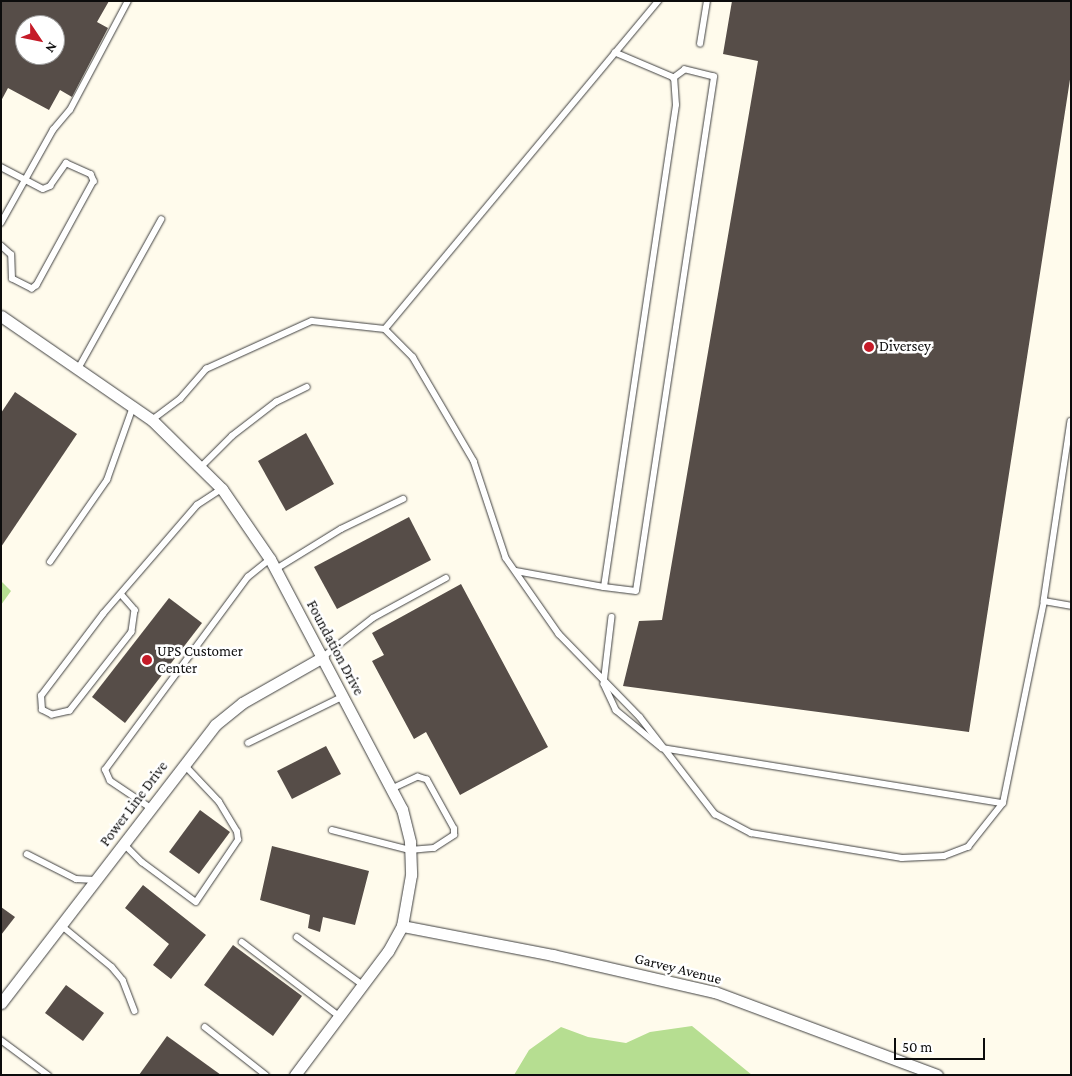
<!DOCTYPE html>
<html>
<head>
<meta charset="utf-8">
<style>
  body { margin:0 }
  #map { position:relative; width:1072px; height:1076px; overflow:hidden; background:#fffbec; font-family:"Crimson Pro",serif }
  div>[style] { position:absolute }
  .forest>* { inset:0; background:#b6de91 }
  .building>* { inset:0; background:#564d48 }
  .roads { filter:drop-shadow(0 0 1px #3f3f3f) drop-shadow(0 0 1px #3f3f3f) }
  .lane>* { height:5.5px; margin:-2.75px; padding:0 2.75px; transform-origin:2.75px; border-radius:2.75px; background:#fff }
  .street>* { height:11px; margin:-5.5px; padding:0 5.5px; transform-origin:5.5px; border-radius:5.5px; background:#fff }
  .dots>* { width:14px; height:14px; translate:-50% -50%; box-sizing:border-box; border:2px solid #fff; border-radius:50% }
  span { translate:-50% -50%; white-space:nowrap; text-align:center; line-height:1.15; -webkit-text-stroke:5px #fff; paint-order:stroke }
  .poi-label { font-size:15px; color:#0c0c0c }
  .left { translate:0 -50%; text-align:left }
  .street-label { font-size:15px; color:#0c0c0c }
  .frame { position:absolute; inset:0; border:2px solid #0c0c0c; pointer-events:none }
  .north { position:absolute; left:15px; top:15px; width:50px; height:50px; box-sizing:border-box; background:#fff; border:1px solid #9e9e9e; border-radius:50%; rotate:124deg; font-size:14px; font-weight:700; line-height:20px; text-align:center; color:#0c0c0c }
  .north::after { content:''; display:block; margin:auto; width:18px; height:22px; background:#c51b28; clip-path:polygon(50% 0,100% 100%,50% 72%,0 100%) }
  .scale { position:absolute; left:894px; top:1038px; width:91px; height:22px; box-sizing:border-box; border:2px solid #0c0c0c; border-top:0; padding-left:6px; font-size:15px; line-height:18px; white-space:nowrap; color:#0c0c0c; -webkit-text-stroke:4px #fff; paint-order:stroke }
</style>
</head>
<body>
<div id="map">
  <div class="forest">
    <i style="clip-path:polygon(1px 581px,11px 591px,1px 605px)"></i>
    <i style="clip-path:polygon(692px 1026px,752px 1075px,514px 1075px,529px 1050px,561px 1027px,588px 1037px,626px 1043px,650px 1032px)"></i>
  </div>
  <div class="building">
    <i style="clip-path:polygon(evenodd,1px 1px,109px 1px,97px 22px,108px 28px,72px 97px,60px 90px,49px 110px,8px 88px,1px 101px,1px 1px,25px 25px,55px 25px,55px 55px,25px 55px,25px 25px)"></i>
    <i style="clip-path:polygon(732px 1px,1071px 1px,1071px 73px,969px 732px,623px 686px,639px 621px,662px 620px,758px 61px,723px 54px)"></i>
    <i style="clip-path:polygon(15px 392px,77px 434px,1px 547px,1px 413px)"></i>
    <i style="clip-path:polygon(306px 433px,334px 484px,286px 511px,258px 461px)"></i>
    <i style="clip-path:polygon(409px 517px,431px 560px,337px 609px,314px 567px)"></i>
    <i style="clip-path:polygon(461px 584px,548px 747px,460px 795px,426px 732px,414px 739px,372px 661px,384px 655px,372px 633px)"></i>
    <i style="clip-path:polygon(169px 598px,202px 623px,125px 723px,92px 697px)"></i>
    <i style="clip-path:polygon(326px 746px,341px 774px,292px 799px,277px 771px)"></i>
    <i style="clip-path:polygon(200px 810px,230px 832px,199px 874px,169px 852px)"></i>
    <i style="clip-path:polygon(272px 846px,369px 871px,355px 925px,323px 917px,320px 932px,308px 928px,310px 915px,260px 900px)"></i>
    <i style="clip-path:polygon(143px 885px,206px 935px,171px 979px,153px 965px,169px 944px,125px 908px)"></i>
    <i style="clip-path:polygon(1px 907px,15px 917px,1px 935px)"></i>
    <i style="clip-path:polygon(233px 945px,302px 996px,273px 1036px,204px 985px)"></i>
    <i style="clip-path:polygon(66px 985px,104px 1013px,83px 1041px,45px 1013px)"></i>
    <i style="clip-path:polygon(167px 1036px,221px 1075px,139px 1075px)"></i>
  </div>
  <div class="roads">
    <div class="lane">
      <i style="left:700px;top:44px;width:44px;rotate:-80.8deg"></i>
      <i style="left:1px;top:167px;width:47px;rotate:27.6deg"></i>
      <i style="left:43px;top:189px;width:8px;rotate:-23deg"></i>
      <i style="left:50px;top:186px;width:28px;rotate:-55deg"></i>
      <i style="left:66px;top:163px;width:27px;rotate:24deg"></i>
      <i style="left:91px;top:174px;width:8px;rotate:67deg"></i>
      <i style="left:94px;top:181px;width:119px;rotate:118.7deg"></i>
      <i style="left:37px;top:285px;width:6px;rotate:141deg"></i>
      <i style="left:32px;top:289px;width:22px;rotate:-153deg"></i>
      <i style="left:12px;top:279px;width:24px;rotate:-92deg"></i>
      <i style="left:11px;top:255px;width:13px;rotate:-138deg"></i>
      <i style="left:1px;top:223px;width:107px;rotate:-60.8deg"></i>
      <i style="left:53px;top:130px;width:26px;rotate:-50deg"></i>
      <i style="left:70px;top:110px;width:123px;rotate:-62deg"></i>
      <i style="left:385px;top:329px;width:40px;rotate:45deg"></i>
      <i style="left:413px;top:357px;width:121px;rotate:59.6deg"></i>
      <i style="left:474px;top:461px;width:102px;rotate:71.7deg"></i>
      <i style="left:506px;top:558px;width:93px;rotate:55.1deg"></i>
      <i style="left:559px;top:634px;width:116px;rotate:45.7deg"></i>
      <i style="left:640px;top:717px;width:123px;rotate:52.3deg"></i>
      <i style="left:715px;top:814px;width:41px;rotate:27.8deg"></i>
      <i style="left:751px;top:833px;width:153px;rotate:9.4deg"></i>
      <i style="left:902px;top:858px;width:42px;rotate:-2.7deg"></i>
      <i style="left:944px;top:856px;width:26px;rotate:-21deg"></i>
      <i style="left:968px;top:847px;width:56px;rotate:-51.5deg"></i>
      <i style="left:78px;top:369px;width:171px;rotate:-60.9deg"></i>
      <i style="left:152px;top:420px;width:35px;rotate:-37deg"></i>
      <i style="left:180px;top:399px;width:40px;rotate:-49deg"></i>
      <i style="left:206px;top:369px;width:116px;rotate:-24.4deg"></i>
      <i style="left:312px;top:321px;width:73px;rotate:6.3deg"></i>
      <i style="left:385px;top:329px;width:427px;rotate:-50.2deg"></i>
      <i style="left:1071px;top:421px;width:182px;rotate:98.5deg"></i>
      <i style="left:1044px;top:601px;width:27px;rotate:10deg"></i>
      <i style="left:202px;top:466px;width:42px;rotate:-45deg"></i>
      <i style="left:232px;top:436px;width:56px;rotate:-37.7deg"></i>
      <i style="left:276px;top:402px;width:34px;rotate:-26deg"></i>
      <i style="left:50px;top:562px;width:100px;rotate:-55.2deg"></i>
      <i style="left:107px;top:480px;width:77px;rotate:-70.4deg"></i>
      <i style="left:276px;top:569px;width:76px;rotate:-31.6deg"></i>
      <i style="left:341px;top:529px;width:69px;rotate:-25.8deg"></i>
      <i style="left:516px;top:571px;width:89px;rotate:10.3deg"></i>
      <i style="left:604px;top:587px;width:487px;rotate:-81.5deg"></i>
      <i style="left:676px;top:105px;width:27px;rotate:-94deg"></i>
      <i style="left:674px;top:78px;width:64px;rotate:-157deg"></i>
      <i style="left:604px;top:587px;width:32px;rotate:7deg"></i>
      <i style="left:636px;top:591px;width:520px;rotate:-81.37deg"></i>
      <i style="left:714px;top:77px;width:30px;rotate:-166deg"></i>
      <i style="left:685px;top:70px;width:14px;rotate:144deg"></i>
      <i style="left:122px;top:595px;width:20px;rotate:49deg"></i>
      <i style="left:135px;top:610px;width:22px;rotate:98deg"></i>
      <i style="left:132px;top:632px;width:100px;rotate:128.1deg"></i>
      <i style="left:70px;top:711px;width:18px;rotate:167deg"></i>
      <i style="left:52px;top:715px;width:11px;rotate:-153deg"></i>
      <i style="left:42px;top:710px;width:14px;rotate:-94deg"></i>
      <i style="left:41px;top:696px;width:103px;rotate:-52.9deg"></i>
      <i style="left:103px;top:614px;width:144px;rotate:-49.2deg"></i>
      <i style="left:197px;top:505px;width:30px;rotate:-33deg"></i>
      <i style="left:612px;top:617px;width:67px;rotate:96.8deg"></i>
      <i style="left:604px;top:684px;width:29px;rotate:65deg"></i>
      <i style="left:616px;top:710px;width:60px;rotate:39.6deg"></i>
      <i style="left:662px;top:748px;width:345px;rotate:9.2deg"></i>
      <i style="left:1003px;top:803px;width:206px;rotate:-78.5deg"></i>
      <i style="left:323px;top:657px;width:63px;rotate:-38deg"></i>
      <i style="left:373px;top:618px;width:83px;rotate:-28.7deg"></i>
      <i style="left:248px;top:743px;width:107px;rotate:-26.1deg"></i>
      <i style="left:150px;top:808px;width:48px;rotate:-146deg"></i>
      <i style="left:110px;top:781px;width:12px;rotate:-114deg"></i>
      <i style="left:105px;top:770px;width:240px;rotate:-53.5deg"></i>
      <i style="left:248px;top:577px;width:28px;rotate:-39deg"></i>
      <i style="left:332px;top:830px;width:81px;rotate:14.4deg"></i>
      <i style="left:410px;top:850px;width:24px;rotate:-5deg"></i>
      <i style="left:434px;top:848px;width:24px;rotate:-33deg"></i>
      <i style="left:454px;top:835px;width:6px;rotate:-90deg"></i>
      <i style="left:454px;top:829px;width:56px;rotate:-118.9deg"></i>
      <i style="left:427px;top:780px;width:9px;rotate:-162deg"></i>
      <i style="left:418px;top:777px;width:26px;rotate:155deg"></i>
      <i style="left:123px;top:843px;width:27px;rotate:45deg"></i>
      <i style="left:142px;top:862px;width:67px;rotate:36.5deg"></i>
      <i style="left:196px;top:902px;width:75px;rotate:-55.9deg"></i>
      <i style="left:238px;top:840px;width:8px;rotate:-97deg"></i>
      <i style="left:237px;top:832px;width:35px;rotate:-121deg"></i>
      <i style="left:219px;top:802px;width:51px;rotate:-133.4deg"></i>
      <i style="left:27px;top:854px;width:55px;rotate:27deg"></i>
      <i style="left:76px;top:879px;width:19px;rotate:3deg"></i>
      <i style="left:61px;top:925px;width:66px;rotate:39.5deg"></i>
      <i style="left:112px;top:967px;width:17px;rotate:50deg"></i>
      <i style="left:123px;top:980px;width:33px;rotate:69deg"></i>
      <i style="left:297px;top:937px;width:82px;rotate:36deg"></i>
      <i style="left:242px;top:942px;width:122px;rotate:37.3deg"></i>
      <i style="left:205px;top:1027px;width:78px;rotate:38.2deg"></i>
      <i style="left:1px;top:1040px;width:59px;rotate:36.7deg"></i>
    </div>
    <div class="street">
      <i style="left:1px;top:316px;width:183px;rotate:34.6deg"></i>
      <i style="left:152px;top:420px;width:98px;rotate:44.6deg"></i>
      <i style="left:222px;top:489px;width:85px;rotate:55.6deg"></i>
      <i style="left:270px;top:559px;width:283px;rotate:62.2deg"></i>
      <i style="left:402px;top:809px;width:34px;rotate:76deg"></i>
      <i style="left:410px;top:842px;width:33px;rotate:88deg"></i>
      <i style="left:411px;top:875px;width:52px;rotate:100deg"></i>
      <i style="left:402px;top:926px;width:29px;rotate:119deg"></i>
      <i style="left:388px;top:951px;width:155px;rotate:126.9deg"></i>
      <i style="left:402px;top:926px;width:154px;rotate:10.9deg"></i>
      <i style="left:553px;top:955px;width:166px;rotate:12.9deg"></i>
      <i style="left:715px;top:992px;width:237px;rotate:20.5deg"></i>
      <i style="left:1px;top:1003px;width:351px;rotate:-52.4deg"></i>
      <i style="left:215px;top:725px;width:35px;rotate:-39deg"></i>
      <i style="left:242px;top:703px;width:93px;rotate:-29.6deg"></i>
    </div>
  </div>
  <div class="dots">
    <i style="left:869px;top:347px;background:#c51b28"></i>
    <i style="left:147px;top:660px;background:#c51b28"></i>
  </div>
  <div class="poi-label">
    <span class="left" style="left:879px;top:347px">Diversey</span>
    <span class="left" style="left:157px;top:660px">UPS Customer<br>Center</span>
  </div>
  <div class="street-label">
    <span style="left:335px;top:648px;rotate:62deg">Foundation Drive</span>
    <span style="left:134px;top:804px;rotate:-53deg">Power Line Drive</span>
    <span style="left:678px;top:969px;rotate:14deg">Garvey Avenue</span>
  </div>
  <div class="frame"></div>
  <div class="north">N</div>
  <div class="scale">50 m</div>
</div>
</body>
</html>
